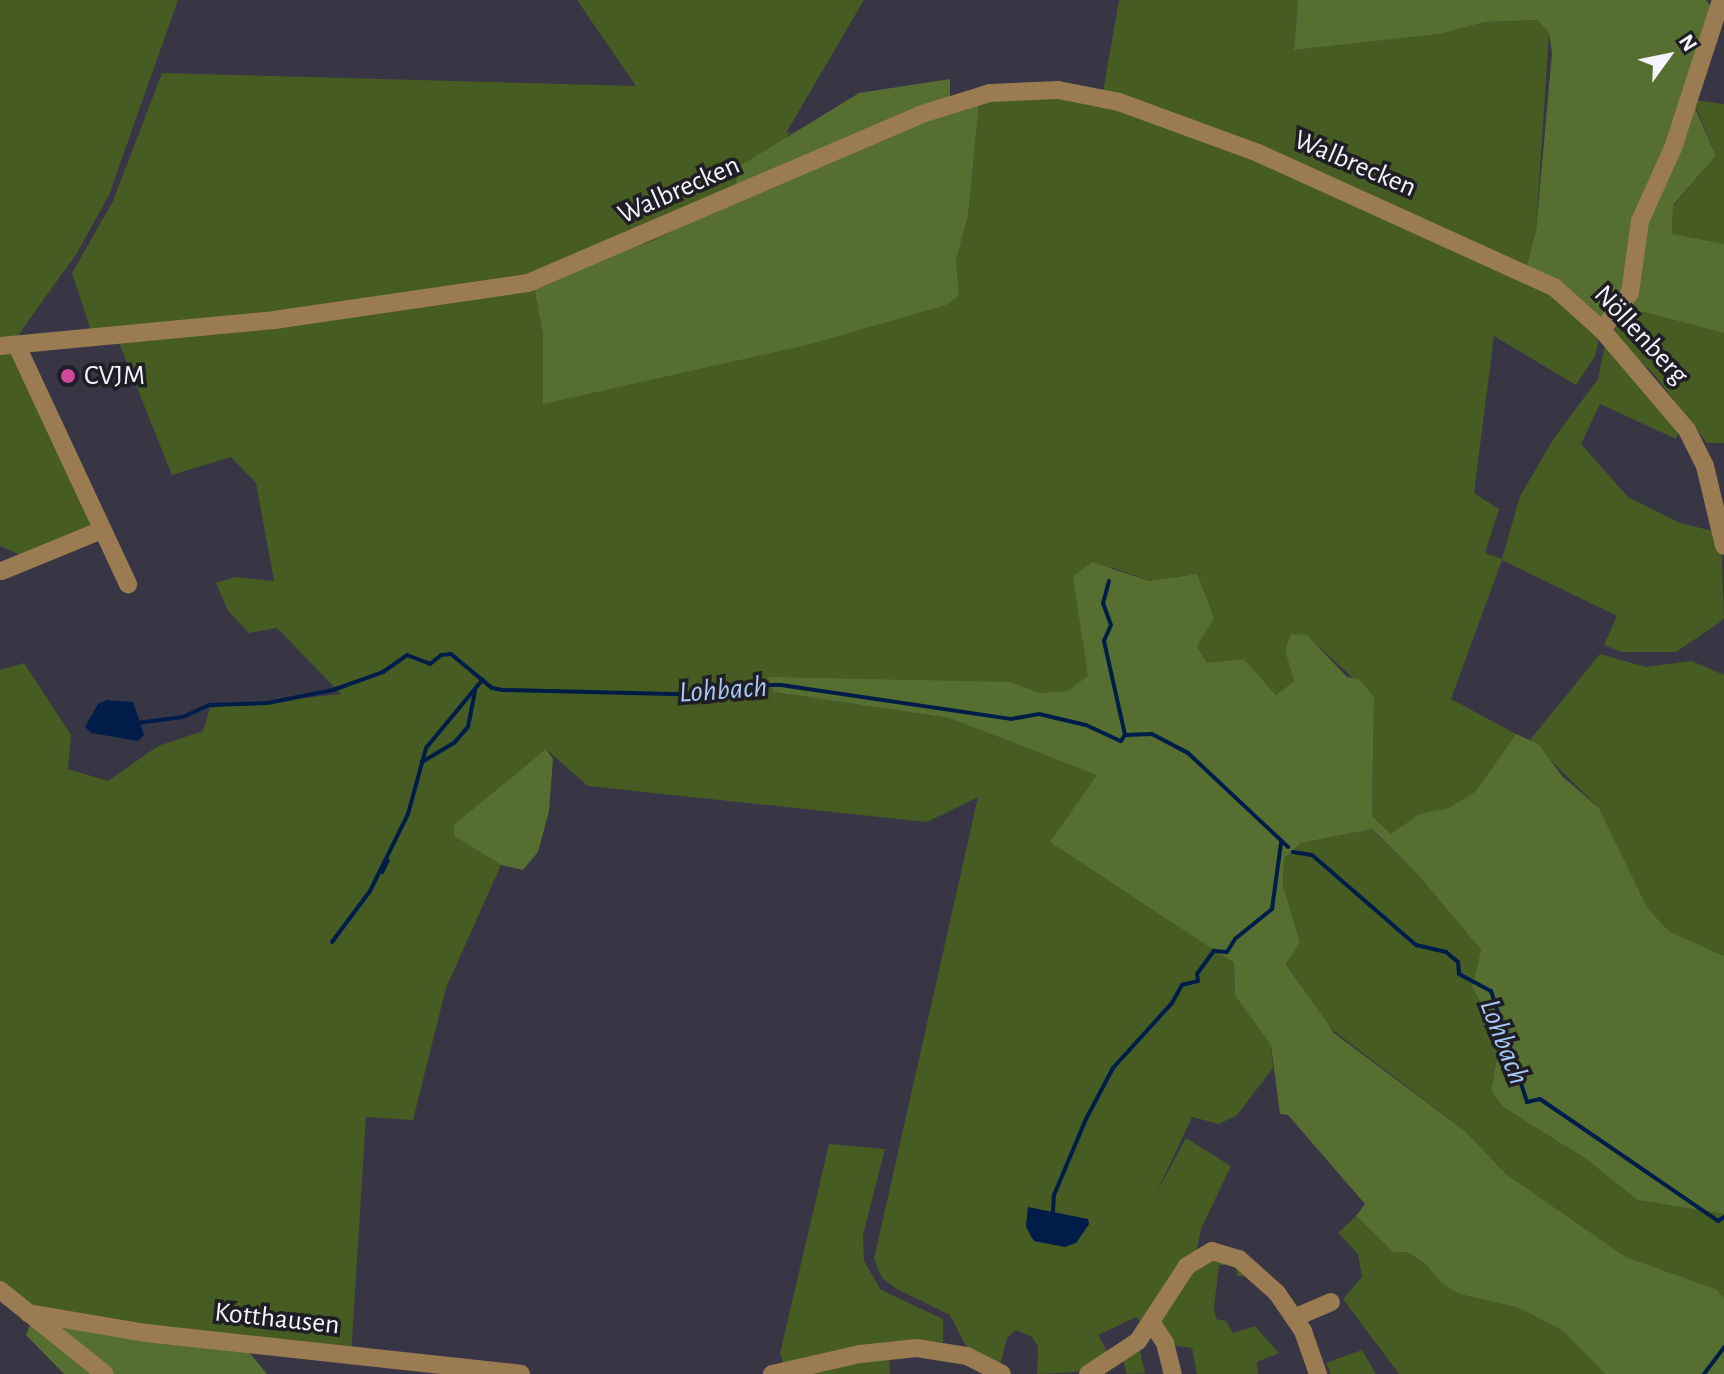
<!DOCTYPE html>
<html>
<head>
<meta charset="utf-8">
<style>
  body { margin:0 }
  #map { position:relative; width:1724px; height:1374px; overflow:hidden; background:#383545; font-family:"Alegreya Sans",sans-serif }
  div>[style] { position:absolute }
  .green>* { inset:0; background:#465c23 }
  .forest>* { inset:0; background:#566f31 }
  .water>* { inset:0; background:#001d4a }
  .stream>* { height:4px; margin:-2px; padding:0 2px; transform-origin:2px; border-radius:2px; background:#001d4a }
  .minor>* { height:18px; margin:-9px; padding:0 9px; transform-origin:9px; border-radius:9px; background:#9a7b52 }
  .dots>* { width:22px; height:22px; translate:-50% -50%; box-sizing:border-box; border:4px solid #1f1e25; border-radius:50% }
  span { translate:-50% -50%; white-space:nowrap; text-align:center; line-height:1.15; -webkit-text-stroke:7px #1f1e25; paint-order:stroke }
  .street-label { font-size:28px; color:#f5f3fd }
  .poi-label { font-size:28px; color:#f5f3fd }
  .left { translate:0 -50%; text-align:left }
  .water-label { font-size:30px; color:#a8c7f5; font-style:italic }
  .north { position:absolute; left:1628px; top:16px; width:80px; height:80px; -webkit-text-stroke:6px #1f1e25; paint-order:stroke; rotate:57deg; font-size:22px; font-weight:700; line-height:32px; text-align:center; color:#f5f3fd }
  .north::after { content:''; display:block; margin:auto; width:28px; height:36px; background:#f5f3fd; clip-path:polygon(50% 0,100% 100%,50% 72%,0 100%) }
</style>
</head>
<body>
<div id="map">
  <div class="green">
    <i style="clip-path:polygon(0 0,178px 0,109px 195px,77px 253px,19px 334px,17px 346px,102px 530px,23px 556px,0 546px)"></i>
    <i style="clip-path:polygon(evenodd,577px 0,864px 0,786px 133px,791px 132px,732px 202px,652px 241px,533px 281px,543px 335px,543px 403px,959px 295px,956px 260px,968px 217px,979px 104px,1019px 95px,1102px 98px,1119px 0,1298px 0,1294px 50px,1436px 34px,1485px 22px,1538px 20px,1549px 33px,1536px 231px,1524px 273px,1601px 330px,1595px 356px,1576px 385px,1494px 336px,1474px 493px,1499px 509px,1485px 553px,1502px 559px,1520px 496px,1554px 438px,1598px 379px,1605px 344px,1683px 422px,1676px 439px,1600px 404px,1581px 444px,1628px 497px,1680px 523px,1721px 533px,1724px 618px,1719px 623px,1676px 652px,1622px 652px,1604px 645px,1617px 616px,1502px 560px,1451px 699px,1516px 734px,1475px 792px,1449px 809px,1419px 814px,1391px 834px,1372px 816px,1374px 697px,1306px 635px,1285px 651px,1294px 681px,1276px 695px,1244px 659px,1208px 664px,1197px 646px,1197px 574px,1149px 581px,1111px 567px,1083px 639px,1089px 677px,1067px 691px,1041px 693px,1010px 682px,775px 692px,949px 718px,1098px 775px,1177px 924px,1234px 963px,1235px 996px,1271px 1045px,1273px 1068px,1237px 1115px,1219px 1124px,1192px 1117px,1156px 1194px,1186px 1138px,1231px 1166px,1201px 1229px,1196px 1253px,1143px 1324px,1136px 1317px,1098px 1335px,1109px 1355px,1077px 1372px,1037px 1374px,1038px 1346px,1032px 1337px,1016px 1330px,1007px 1338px,1000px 1365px,968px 1350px,950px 1315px,897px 1289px,882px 1278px,874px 1259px,978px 797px,927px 822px,588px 786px,546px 749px,454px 836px,501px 865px,446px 988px,413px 1120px,366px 1117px,351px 1355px,84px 1321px,28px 1303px,0 1281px,0 670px,24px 663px,71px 735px,68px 769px,108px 781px,158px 746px,203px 731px,210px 708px,341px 694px,277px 628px,249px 633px,228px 611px,216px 583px,235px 577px,274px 581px,256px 483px,231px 457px,172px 475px,117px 338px,92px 334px,72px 273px,113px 201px,162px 73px,636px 86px,577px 0,1025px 1220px,1089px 1224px,1076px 1243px,1032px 1239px,1025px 1220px)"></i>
    <i style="clip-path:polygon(1693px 100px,1724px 104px,1724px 246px,1672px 235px,1673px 206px,1716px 156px)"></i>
    <i style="clip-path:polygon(1643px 312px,1724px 333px,1724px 443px,1707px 443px,1653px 373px,1612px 336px,1618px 323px)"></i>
    <i style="clip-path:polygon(1600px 654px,1646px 667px,1692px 661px,1724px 675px,1724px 956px,1669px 931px,1648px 909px,1599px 808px,1530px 740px)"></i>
    <i style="clip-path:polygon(1371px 829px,1419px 876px,1481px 950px,1472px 987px,1492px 1022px,1498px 1052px,1491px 1091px,1503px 1107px,1586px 1159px,1637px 1200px,1724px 1214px,1724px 1298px,1716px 1289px,1626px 1257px,1506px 1174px,1465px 1131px,1329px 1027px,1286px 963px,1300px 943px,1283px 885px,1284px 859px,1301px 843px)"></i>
    <i style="clip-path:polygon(829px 1144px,885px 1149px,863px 1235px,864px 1261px,881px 1290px,943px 1319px,943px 1342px,894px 1341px,783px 1363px,780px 1353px)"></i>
    <i style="clip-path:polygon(1356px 1216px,1393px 1252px,1405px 1252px,1426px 1264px,1441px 1283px,1459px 1294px,1519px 1308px,1563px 1331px,1605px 1374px,1399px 1374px,1343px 1299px,1362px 1277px,1358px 1254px,1338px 1233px)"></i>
    <i style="clip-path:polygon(1212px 1255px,1232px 1259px,1257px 1277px,1237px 1276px,1236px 1265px,1219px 1265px,1214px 1307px,1216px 1319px,1226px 1321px,1233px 1333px,1255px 1326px,1279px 1353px,1257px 1362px,1258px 1374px,1197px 1374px,1192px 1348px,1171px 1345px,1161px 1324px,1159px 1314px,1176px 1285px,1193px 1265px)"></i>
    <i style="clip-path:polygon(1139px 1347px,1145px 1373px,1127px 1374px,1122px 1358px)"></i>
    <i style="clip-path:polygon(1362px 1350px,1376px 1374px,1331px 1374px,1326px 1363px)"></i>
    <i style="clip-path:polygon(889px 1356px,890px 1374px,800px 1374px)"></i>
  </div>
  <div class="forest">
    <i style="clip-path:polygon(1298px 0,1706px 0,1715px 12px,1692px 101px,1716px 156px,1673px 205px,1672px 234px,1724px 244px,1724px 333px,1643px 312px,1602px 330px,1525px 271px,1536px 231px,1552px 53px,1549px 33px,1538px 20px,1485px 22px,1439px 34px,1294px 50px)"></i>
    <i style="clip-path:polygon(950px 79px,950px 110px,979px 104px,968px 217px,956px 260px,959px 295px,946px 305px,807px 345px,543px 404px,543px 335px,533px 281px,652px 241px,731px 202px,740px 166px,859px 93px)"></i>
    <i style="clip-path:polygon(1092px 562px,1149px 581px,1197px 574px,1214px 618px,1197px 646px,1207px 663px,1244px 659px,1276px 695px,1294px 681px,1285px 651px,1291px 634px,1307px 635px,1347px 677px,1359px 679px,1374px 697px,1372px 816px,1391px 834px,1419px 814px,1449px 808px,1475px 792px,1516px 734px,1538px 744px,1562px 776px,1599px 808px,1648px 909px,1669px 931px,1724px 956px,1724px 1214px,1637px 1200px,1586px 1159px,1503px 1107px,1491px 1091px,1498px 1052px,1492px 1022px,1472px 987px,1481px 950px,1419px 876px,1372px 829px,1301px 843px,1284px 859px,1283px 885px,1300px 943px,1286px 964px,1334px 1033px,1465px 1131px,1506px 1174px,1626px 1257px,1716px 1289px,1724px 1298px,1724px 1374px,1605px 1374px,1563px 1331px,1519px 1308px,1459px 1294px,1441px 1283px,1426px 1264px,1406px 1252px,1393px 1252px,1356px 1216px,1365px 1204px,1288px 1115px,1280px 1114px,1271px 1045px,1235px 996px,1234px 963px,1050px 842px,1097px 775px,949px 718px,774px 692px,768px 677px,1010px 682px,1041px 693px,1067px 691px,1088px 676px,1073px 576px)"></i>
    <i style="clip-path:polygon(546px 749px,553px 759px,549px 811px,538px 852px,523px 870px,501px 865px,454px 836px,454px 825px)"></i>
    <i style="clip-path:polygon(32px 1320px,248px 1351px,267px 1374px,64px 1374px,26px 1335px)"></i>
  </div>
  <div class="water">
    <i style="clip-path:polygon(107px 700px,133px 702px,144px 735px,138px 741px,92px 733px,85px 727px,98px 704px)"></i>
    <i style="clip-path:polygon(1028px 1207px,1088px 1219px,1089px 1224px,1076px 1243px,1065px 1247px,1034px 1241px,1026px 1227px)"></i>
  </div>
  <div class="stream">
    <i style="left:1109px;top:581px;width:23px;rotate:105deg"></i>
    <i style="left:1103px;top:603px;width:23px;rotate:70deg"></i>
    <i style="left:1111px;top:625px;width:17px;rotate:114deg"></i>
    <i style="left:1104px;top:641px;width:96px;rotate:77.4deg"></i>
    <i style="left:137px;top:723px;width:46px;rotate:-7.4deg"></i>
    <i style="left:183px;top:717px;width:29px;rotate:-25deg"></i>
    <i style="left:209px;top:705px;width:59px;rotate:-1.9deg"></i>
    <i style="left:268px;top:703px;width:66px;rotate:-11.3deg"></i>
    <i style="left:333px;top:690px;width:53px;rotate:-19.8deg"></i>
    <i style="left:383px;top:672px;width:29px;rotate:-35deg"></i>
    <i style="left:407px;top:655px;width:25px;rotate:21deg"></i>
    <i style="left:430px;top:664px;width:14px;rotate:-39deg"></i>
    <i style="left:441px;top:655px;width:10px;rotate:-6deg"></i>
    <i style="left:451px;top:654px;width:53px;rotate:39.7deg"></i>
    <i style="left:492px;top:688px;width:11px;rotate:10deg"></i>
    <i style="left:503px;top:690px;width:199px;rotate:1.4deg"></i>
    <i style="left:702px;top:695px;width:37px;rotate:-16deg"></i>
    <i style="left:738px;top:685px;width:43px"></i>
    <i style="left:781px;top:685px;width:232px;rotate:8.4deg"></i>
    <i style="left:1011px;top:719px;width:28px;rotate:-10deg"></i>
    <i style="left:1039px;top:714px;width:48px;rotate:13.2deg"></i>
    <i style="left:1086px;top:725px;width:38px;rotate:25deg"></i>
    <i style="left:1121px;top:741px;width:7px;rotate:-56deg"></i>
    <i style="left:1125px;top:735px;width:27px;rotate:-2deg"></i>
    <i style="left:1152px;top:734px;width:41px;rotate:27.8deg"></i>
    <i style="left:1188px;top:753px;width:137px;rotate:43.2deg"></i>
    <i style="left:422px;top:762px;width:37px;rotate:-31deg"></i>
    <i style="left:454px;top:743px;width:21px;rotate:-49deg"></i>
    <i style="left:468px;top:727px;width:37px;rotate:-79deg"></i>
    <i style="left:1293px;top:852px;width:19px;rotate:9deg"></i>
    <i style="left:1312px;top:855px;width:138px;rotate:40.9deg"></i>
    <i style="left:1416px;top:945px;width:31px;rotate:13deg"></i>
    <i style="left:1446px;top:952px;width:16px;rotate:40deg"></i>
    <i style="left:1458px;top:962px;width:12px;rotate:85deg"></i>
    <i style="left:1459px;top:974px;width:36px;rotate:28deg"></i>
    <i style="left:1491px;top:991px;width:117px;rotate:72deg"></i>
    <i style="left:1527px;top:1102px;width:13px;rotate:-13deg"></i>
    <i style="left:1540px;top:1099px;width:216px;rotate:34.4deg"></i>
    <i style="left:1718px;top:1221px;width:7px;rotate:-34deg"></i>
    <i style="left:382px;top:872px;width:13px;rotate:-63deg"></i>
    <i style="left:332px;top:942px;width:64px;rotate:-53.3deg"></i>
    <i style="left:370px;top:891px;width:86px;rotate:-63.7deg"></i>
    <i style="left:408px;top:814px;width:68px;rotate:-74.7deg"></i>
    <i style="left:426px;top:748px;width:89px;rotate:-50.4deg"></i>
    <i style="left:1053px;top:1212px;width:17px;rotate:-87deg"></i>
    <i style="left:1054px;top:1195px;width:82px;rotate:-67.2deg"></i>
    <i style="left:1086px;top:1119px;width:58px;rotate:-62.1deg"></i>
    <i style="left:1113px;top:1068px;width:88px;rotate:-47.8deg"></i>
    <i style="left:1172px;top:1003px;width:21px;rotate:-61deg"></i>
    <i style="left:1182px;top:985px;width:16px;rotate:-14deg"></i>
    <i style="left:1198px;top:981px;width:7px;rotate:-98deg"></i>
    <i style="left:1197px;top:974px;width:29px;rotate:-54deg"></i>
    <i style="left:1214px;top:951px;width:13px;rotate:4deg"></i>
    <i style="left:1227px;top:952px;width:15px;rotate:-58deg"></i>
    <i style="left:1235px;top:939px;width:48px;rotate:-39deg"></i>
    <i style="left:1272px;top:909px;width:67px;rotate:-82.2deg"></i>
    <i style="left:1704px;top:1374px;width:34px;rotate:-53deg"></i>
  </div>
  <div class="minor">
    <i style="left:1602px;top:330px;width:46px;rotate:-52.9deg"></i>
    <i style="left:1630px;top:293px;width:73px;rotate:-82.1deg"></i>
    <i style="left:1640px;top:221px;width:80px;rotate:-65.7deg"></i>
    <i style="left:1673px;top:148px;width:156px;rotate:-72deg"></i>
    <i style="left:0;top:346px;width:275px;rotate:-5.4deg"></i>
    <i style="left:274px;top:320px;width:257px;rotate:-8.3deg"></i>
    <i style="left:528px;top:283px;width:429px;rotate:-23.2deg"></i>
    <i style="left:922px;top:114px;width:71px;rotate:-17.2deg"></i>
    <i style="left:990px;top:93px;width:68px;rotate:-2.5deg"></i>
    <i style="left:1058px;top:90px;width:62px;rotate:11.1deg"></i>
    <i style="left:1119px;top:102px;width:148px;rotate:20.1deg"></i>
    <i style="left:1258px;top:153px;width:325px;rotate:24.4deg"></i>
    <i style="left:1554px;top:287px;width:64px;rotate:41.9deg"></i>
    <i style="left:1602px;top:330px;width:131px;rotate:49.6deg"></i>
    <i style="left:1687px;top:430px;width:40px;rotate:63.4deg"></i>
    <i style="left:1705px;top:466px;width:82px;rotate:76.6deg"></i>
    <i style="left:17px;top:346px;width:263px;rotate:65deg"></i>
    <i style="left:2px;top:571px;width:108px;rotate:-22.3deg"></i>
    <i style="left:0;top:1290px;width:134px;rotate:38.7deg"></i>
    <i style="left:28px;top:1313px;width:120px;rotate:9.6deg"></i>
    <i style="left:146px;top:1333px;width:377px;rotate:6.2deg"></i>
    <i style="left:1296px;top:1317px;width:38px;rotate:-23deg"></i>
    <i style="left:1151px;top:1322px;width:25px;rotate:56deg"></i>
    <i style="left:1165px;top:1343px;width:32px;rotate:76deg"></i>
    <i style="left:772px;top:1374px;width:90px;rotate:-12.8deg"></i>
    <i style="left:860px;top:1354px;width:57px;rotate:-6deg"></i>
    <i style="left:917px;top:1348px;width:51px;rotate:9.1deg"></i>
    <i style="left:967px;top:1356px;width:39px;rotate:27deg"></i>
    <i style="left:1088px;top:1374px;width:60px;rotate:-33.4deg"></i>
    <i style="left:1138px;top:1341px;width:90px;rotate:-56.8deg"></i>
    <i style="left:1187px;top:1266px;width:29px;rotate:-31deg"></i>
    <i style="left:1212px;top:1251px;width:28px;rotate:17deg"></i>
    <i style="left:1239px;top:1259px;width:51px;rotate:41.8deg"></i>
    <i style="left:1277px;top:1293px;width:46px;rotate:55.6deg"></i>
    <i style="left:1303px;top:1331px;width:46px;rotate:70.8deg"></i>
  </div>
  <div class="dots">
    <i style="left:68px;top:376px;background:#d1479c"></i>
  </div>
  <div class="street-label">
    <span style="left:1355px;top:164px;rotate:23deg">Walbrecken</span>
    <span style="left:679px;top:190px;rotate:-24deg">Walbrecken</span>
    <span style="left:1641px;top:335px;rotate:47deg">Nöllenberg</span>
    <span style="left:277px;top:1319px;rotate:6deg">Kotthausen</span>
  </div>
  <div class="poi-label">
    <span class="left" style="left:84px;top:376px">CVJM</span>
  </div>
  <div class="water-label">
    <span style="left:723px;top:690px;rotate:-4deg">Lohbach</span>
    <span style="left:1504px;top:1042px;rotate:69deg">Lohbach</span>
  </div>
  <div class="north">N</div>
</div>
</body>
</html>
